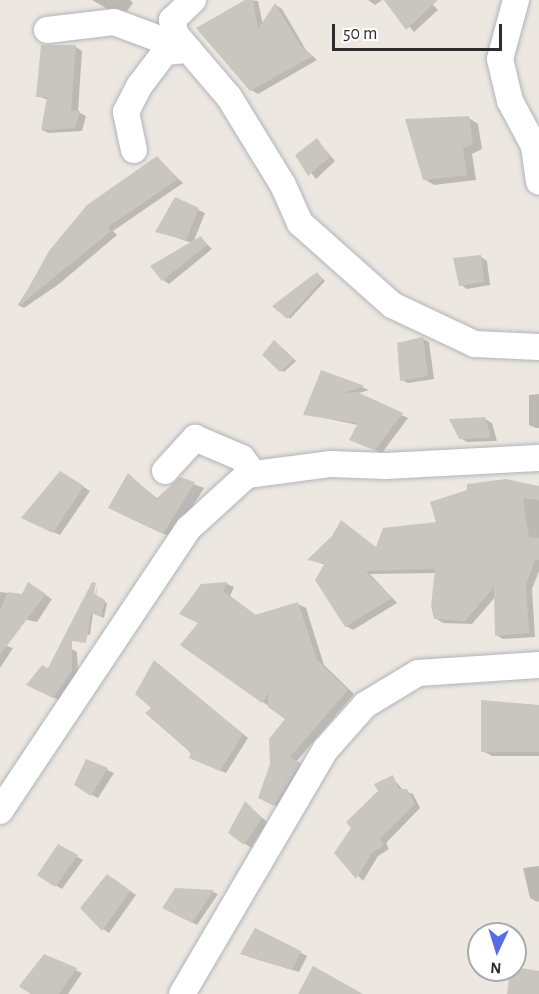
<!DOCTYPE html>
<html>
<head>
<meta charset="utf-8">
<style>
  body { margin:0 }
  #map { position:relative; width:539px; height:994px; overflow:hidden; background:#ece8e1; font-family:"Alegreya Sans",sans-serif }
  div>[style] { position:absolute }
  .shadow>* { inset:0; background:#0003 }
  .building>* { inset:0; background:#c9c6bf }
  .roads { filter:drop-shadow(0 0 2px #b2b3bb) drop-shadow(0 0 2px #b2b3bb) }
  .minor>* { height:26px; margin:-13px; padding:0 13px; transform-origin:13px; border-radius:13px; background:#fff }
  span { translate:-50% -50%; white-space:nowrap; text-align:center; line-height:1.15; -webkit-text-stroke:4.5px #fff; paint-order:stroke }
  .north { position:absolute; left:467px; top:922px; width:60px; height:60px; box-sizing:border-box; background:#fff; border:2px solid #ababab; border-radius:50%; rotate:184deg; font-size:16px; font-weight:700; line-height:24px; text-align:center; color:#2d2d2d }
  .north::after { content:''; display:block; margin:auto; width:21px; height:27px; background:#566de4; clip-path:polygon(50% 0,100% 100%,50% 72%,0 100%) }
  .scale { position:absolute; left:332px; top:24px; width:170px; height:27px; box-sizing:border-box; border:3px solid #2d2d2d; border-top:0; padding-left:8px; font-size:18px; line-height:21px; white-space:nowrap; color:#2d2d2d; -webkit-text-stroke:4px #fff; paint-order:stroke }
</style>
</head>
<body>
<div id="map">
  <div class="shadow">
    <i style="clip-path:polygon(92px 0,130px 0,133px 3px,127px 11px,111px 11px)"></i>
    <i style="clip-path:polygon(248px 0,258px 1px,263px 25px,276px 5px,282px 9px,306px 50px,317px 60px,258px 94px,251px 90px)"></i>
    <i style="clip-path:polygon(368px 0,382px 0,375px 5px)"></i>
    <i style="clip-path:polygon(386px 0,428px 0,438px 10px,414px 32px)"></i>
    <i style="clip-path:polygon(76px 47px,82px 51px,78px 112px,86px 116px,82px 131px,49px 133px,42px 130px,48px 100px,38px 96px)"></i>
    <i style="clip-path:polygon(469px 118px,478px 124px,482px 149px,472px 154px,476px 180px,434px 185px,424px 179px)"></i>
    <i style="clip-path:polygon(317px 140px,335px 161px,316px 179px,297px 155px)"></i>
    <i style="clip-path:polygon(157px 158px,183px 183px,113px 231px,117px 235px,59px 284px,24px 308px,18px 305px,51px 252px)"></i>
    <i style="clip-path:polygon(175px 199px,205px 213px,193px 243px,201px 238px,212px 249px,169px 284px,163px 280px,192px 243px,157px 231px)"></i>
    <i style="clip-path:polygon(481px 257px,487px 261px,490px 285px,467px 289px,461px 285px)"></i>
    <i style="clip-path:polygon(320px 276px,325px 281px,290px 319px,288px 317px)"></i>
    <i style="clip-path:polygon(423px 339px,429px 342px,434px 379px,408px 383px,402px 380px)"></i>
    <i style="clip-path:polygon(277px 343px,296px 361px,284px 372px,281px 370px)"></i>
    <i style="clip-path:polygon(322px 372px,364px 388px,369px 390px,356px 394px,408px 418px,382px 453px,357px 443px,358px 425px,305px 414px)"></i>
    <i style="clip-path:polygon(539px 394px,539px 428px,536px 428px,529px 425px,529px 395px)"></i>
    <i style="clip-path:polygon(485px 419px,492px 423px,497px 441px,467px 442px,460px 438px)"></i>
    <i style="clip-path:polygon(60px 472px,90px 491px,60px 535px,29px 521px)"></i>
    <i style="clip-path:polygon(128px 475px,158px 499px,180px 479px,204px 488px,173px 538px,119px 513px)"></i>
    <i style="clip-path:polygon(539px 487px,539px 571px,532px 589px,535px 637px,503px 639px,496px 635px,496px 596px,472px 624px,443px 623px,435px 618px,436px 573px,370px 574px,397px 603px,353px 630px,346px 626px,326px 565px,310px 560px,377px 548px)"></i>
    <i style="clip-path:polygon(227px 584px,234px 587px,230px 596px,257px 616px,298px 604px,306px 608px,324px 665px,354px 694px,296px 762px,307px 768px,282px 809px,260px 797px,287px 719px,263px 702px,200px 623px,202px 586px)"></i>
    <i style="clip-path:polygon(94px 586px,94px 601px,97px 586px,96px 597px,107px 603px,104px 618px,93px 613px,90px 635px,72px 631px)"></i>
    <i style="clip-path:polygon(34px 588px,52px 599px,37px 622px,0 614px,0 592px,23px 595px)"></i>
    <i style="clip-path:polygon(0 644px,13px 648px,0 668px)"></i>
    <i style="clip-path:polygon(72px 649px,77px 652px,78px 672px,59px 700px,33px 688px)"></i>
    <i style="clip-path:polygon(155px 662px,248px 738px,226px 773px,197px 761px,153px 708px)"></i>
    <i style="clip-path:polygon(539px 706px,539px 756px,492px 756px,483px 751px)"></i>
    <i style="clip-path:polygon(87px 761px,114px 773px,98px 798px,92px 795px)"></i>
    <i style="clip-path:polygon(392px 777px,403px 790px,413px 794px,420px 808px,386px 843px,389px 849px,378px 856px,363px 881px,336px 853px)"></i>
    <i style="clip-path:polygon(245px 803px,267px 822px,251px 848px,230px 832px)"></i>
    <i style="clip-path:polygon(58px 846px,83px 860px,62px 889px,39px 875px)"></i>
    <i style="clip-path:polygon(539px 866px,539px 901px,537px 902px,530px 898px,523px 868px)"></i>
    <i style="clip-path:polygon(114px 879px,136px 895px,109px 933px,103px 929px)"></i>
    <i style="clip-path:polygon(176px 889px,213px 892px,218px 894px,197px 925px,164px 907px)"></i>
    <i style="clip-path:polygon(255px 930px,307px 956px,299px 972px,249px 957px)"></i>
    <i style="clip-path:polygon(44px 956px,82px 973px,68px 994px,31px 994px,20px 987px)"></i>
  </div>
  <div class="building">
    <i style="clip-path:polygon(245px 0,253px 0,258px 29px,275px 3px,300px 45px,313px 56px,250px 91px,196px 28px)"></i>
    <i style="clip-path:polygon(384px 0,438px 0,406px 30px)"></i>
    <i style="clip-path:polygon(41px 45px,76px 45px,71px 110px,80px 111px,75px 128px,41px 130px,47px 97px,36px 97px)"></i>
    <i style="clip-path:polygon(469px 116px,473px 144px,463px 148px,467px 175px,423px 180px,405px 119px)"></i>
    <i style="clip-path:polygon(317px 138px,330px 157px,308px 176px,295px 155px)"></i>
    <i style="clip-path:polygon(157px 156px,178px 179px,108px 227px,111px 231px,18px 307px,49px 251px,87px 205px)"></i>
    <i style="clip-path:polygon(175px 197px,199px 208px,186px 240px,155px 232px)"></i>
    <i style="clip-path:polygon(201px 236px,207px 245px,162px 281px,150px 266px)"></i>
    <i style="clip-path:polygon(481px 255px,484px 282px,459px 286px,453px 258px)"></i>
    <i style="clip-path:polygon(317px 272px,323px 279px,287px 319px,272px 306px)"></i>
    <i style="clip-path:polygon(423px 337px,428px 376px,400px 381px,397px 343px)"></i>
    <i style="clip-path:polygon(274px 340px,294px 359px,280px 372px,262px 355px)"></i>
    <i style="clip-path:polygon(321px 370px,365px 386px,343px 393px,357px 392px,403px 413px,375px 450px,349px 440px,358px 423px,303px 415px)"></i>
    <i style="clip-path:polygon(485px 417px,491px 438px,459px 439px,449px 419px)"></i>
    <i style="clip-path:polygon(60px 471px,84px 486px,53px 533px,21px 518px)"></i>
    <i style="clip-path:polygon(128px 473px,156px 499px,180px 477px,195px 482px,163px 534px,108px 508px)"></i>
    <i style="clip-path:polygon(506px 479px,539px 486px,539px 500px,523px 498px,529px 537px,539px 538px,539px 560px,535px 560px,526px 585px,529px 633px,495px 636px,494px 587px,465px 621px,434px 619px,431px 606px,435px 569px,366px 571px,392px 598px,345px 627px,315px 580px,325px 563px,307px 560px,332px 536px,341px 520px,376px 547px,383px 528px,436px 522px,430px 502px,467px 490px,467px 484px)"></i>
    <i style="clip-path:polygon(28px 582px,46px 594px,0 655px,0 610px,8px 592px,22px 594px)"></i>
    <i style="clip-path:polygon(92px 582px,96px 583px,94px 594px,105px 600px,101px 617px,91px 613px,86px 643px,72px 641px,72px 671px,53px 698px,26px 685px,42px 665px,48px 668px)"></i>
    <i style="clip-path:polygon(228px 582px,223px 591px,255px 615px,298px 602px,317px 660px,348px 690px,290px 757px,301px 763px,274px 806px,258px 798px,270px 764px,269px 739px,285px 719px,268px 707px,268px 693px,262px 703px,180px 645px,198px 623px,179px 614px,201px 584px)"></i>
    <i style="clip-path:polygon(154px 660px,243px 734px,220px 771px,189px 758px,191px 753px,145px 713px,151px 708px,135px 694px)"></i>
    <i style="clip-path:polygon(481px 700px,539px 705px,539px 752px,481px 752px)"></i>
    <i style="clip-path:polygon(86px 759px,108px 768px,91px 796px,74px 785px)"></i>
    <i style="clip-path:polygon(393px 775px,399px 789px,407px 789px,415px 804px,380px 839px,384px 845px,372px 853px,356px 879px,334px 853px,351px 828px,346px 822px,378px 791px,374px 784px)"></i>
    <i style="clip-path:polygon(245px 801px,262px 818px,244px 845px,228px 833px)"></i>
    <i style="clip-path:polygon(58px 844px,78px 855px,55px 887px,37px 875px)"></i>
    <i style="clip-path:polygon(107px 874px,130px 891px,102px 931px,80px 908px)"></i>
    <i style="clip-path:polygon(175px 888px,214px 890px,192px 923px,162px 908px)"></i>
    <i style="clip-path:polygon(255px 928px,301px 951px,292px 970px,240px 954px)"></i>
    <i style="clip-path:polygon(44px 954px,77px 968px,59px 994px,32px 994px,19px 986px)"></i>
    <i style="clip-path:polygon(313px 966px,363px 994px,298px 994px)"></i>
    <i style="clip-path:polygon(515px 967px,539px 971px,539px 994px,507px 994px,510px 970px)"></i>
  </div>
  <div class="roads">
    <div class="minor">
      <i style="left:193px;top:0;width:29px;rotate:136deg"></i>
      <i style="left:172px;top:20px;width:16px;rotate:75deg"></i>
      <i style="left:176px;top:35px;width:82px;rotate:49.5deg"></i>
      <i style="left:229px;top:97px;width:103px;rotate:58.5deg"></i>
      <i style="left:283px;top:185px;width:42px;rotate:65.9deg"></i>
      <i style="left:300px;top:223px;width:123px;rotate:41.7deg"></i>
      <i style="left:392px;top:305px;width:92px;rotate:25.2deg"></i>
      <i style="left:475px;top:344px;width:64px;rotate:2.7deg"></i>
      <i style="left:516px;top:0;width:61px;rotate:105.2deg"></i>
      <i style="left:500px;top:59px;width:43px;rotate:76.6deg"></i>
      <i style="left:510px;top:101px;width:51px;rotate:61.9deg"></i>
      <i style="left:534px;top:146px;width:36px;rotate:82deg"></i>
      <i style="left:47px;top:30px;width:67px;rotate:-6.8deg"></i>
      <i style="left:114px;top:22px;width:80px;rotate:20.5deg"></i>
      <i style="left:134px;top:150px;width:39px;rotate:-102deg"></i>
      <i style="left:126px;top:112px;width:30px;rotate:-63deg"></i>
      <i style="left:140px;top:85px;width:41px;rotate:-52.9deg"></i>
      <i style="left:165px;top:52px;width:24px;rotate:-5deg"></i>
      <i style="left:165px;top:471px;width:45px;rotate:-47.7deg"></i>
      <i style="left:195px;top:438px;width:51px;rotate:23.1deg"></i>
      <i style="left:242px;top:458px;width:20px;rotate:53deg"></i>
      <i style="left:0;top:811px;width:340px;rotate:-56.3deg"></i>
      <i style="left:189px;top:528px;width:79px;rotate:-42.4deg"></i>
      <i style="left:247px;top:475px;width:85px;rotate:-7.5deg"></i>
      <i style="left:331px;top:464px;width:54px;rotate:2.1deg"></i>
      <i style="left:385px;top:466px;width:154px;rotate:-3deg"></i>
      <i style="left:182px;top:994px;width:284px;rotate:-59.6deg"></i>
      <i style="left:326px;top:749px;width:59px;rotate:-48.4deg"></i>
      <i style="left:365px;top:705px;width:62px;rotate:-31.1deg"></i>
      <i style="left:418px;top:673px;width:121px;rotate:-3.8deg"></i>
    </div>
  </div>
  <div class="north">N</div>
  <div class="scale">50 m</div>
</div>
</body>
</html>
